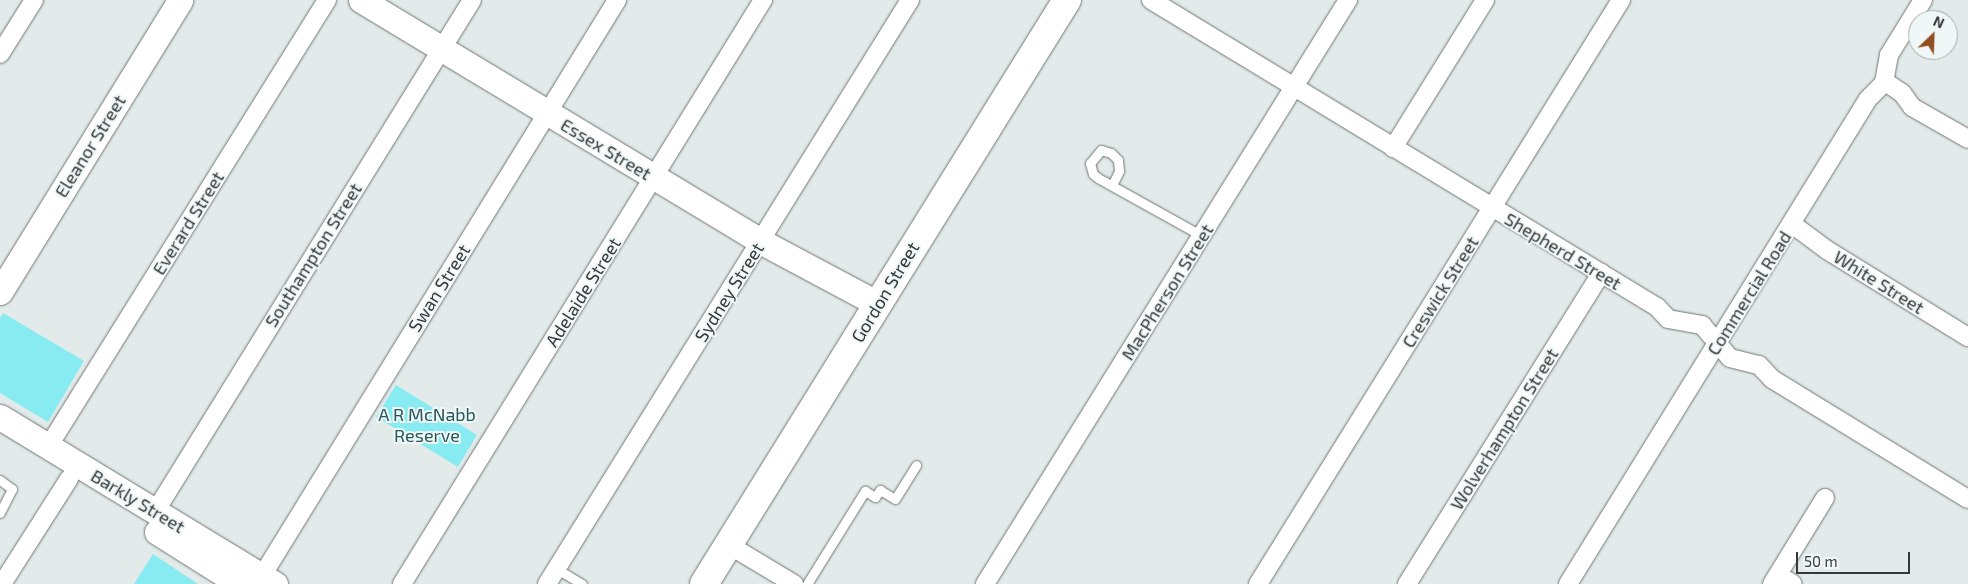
<!DOCTYPE html>
<html>
<head>
<meta charset="utf-8">
<style>
  body { margin:0 }
  #map { position:relative; width:1968px; height:584px; overflow:hidden; background:#e3eaea; font-family:"Exo 2",sans-serif }
  div>[style] { position:absolute }
  .green>* { inset:0; background:#88ebf1 }
  .roads { filter:drop-shadow(0 0 1px #707676) drop-shadow(0 0 1px #707676) }
  .lane>* { height:9px; margin:-4.5px; padding:0 4.5px; transform-origin:4.5px; border-radius:4.5px; background:#fff }
  .street>* { height:18px; margin:-9px; padding:0 9px; transform-origin:9px; border-radius:9px; background:#fff }
  .secondary>* { height:25px; margin:-12.5px; padding:0 12.5px; transform-origin:12.5px; border-radius:12.5px; background:#fff }
  .primary>* { height:28px; margin:-14px; padding:0 14px; transform-origin:14px; border-radius:14px; background:#fff }
  span { translate:-50% -50%; white-space:nowrap; text-align:center; line-height:1.15; -webkit-text-stroke:4px #f0f7f7; paint-order:stroke }
  .street-label { font-size:18px; color:#363839 }
  .park-label { font-size:18px; color:#27585b }
  .north { position:absolute; left:1908px; top:10px; width:50px; height:50px; box-sizing:border-box; background:#f0f7f7; border:1px solid #a6abab; border-radius:50%; rotate:24deg; font-size:14px; font-weight:700; line-height:20px; text-align:center; color:#363839 }
  .north::after { content:''; display:block; margin:auto; width:18px; height:22px; background:#924e22; clip-path:polygon(50% 0,100% 100%,50% 72%,0 100%) }
  .scale { position:absolute; left:1796px; top:552px; width:114px; height:22px; box-sizing:border-box; border:2px solid #363839; border-top:0; padding-left:6px; font-size:15px; line-height:18px; white-space:nowrap; color:#363839; -webkit-text-stroke:4px #f0f7f7; paint-order:stroke }
</style>
</head>
<body>
<div id="map">
  <div class="green">
    <i style="clip-path:polygon(3px 313px,84px 361px,48px 422px,0 393px,0 318px)"></i>
    <i style="clip-path:polygon(396px 385px,477px 435px,458px 467px,376px 417px)"></i>
    <i style="clip-path:polygon(153px 554px,198px 584px,134px 584px)"></i>
  </div>
  <div class="roads">
    <div class="lane">
      <i style="left:1112px;top:185px;width:16px;rotate:-63deg"></i>
      <i style="left:1119px;top:171px;width:11px;rotate:-95deg"></i>
      <i style="left:1118px;top:160px;width:10px;rotate:-135deg"></i>
      <i style="left:1111px;top:153px;width:10px;rotate:-163deg"></i>
      <i style="left:1101px;top:150px;width:17px;rotate:130deg"></i>
      <i style="left:1090px;top:163px;width:11px;rotate:75deg"></i>
      <i style="left:1093px;top:174px;width:6px;rotate:39deg"></i>
      <i style="left:1098px;top:178px;width:119px;rotate:29.1deg"></i>
      <i style="left:0;top:480px;width:15px;rotate:37deg"></i>
      <i style="left:12px;top:489px;width:27px;rotate:117deg"></i>
      <i style="left:557px;top:569px;width:29px;rotate:31deg"></i>
      <i style="left:807px;top:584px;width:110px;rotate:-58.1deg"></i>
      <i style="left:865px;top:491px;width:12px;rotate:31deg"></i>
      <i style="left:875px;top:497px;width:9px;rotate:-54deg"></i>
      <i style="left:880px;top:490px;width:17px;rotate:31deg"></i>
      <i style="left:895px;top:499px;width:40px;rotate:-58deg"></i>
    </div>
    <div class="street">
      <i style="left:1151px;top:0;width:592px;rotate:31.25deg"></i>
      <i style="left:1657px;top:307px;width:16px;rotate:47deg"></i>
      <i style="left:1668px;top:319px;width:35px;rotate:10deg"></i>
      <i style="left:1702px;top:325px;width:43px;rotate:49.7deg"></i>
      <i style="left:1730px;top:358px;width:30px;rotate:14deg"></i>
      <i style="left:1759px;top:365px;width:19px;rotate:47deg"></i>
      <i style="left:1772px;top:379px;width:230px;rotate:31.5deg"></i>
      <i style="left:0;top:54px;width:64px;rotate:-57.8deg"></i>
      <i style="left:1884px;top:81px;width:22px;rotate:34deg"></i>
      <i style="left:1902px;top:93px;width:17px;rotate:54deg"></i>
      <i style="left:1912px;top:107px;width:64px;rotate:29.7deg"></i>
      <i style="left:1393px;top:148px;width:174px;rotate:-58.1deg"></i>
      <i style="left:1792px;top:224px;width:44px;rotate:36.6deg"></i>
      <i style="left:1827px;top:250px;width:166px;rotate:31.7deg"></i>
      <i style="left:48px;top:447px;width:527px;rotate:-58.03deg"></i>
      <i style="left:155px;top:512px;width:602px;rotate:-58.24deg"></i>
      <i style="left:729px;top:545px;width:76px;rotate:31deg"></i>
      <i style="left:1778px;top:575px;width:17px;rotate:31deg"></i>
      <i style="left:262px;top:576px;width:677px;rotate:-58.35deg"></i>
      <i style="left:2px;top:584px;width:125px;rotate:-57.5deg"></i>
      <i style="left:402px;top:584px;width:687px;rotate:-58.28deg"></i>
      <i style="left:547px;top:584px;width:688px;rotate:-58.14deg"></i>
      <i style="left:985px;top:584px;width:688px;rotate:-58.14deg"></i>
      <i style="left:1258px;top:584px;width:688px;rotate:-58.14deg"></i>
      <i style="left:1407px;top:584px;width:367px;rotate:-58deg"></i>
      <i style="left:1568px;top:584px;width:570px;rotate:-58.26deg"></i>
      <i style="left:1868px;top:99px;width:23px;rotate:-45deg"></i>
      <i style="left:1884px;top:83px;width:28px;rotate:-80deg"></i>
      <i style="left:1889px;top:55px;width:65px;rotate:-58.3deg"></i>
      <i style="left:1772px;top:584px;width:101px;rotate:-58.4deg"></i>
    </div>
    <div class="secondary">
      <i style="left:361px;top:0;width:466px;rotate:31.1deg"></i>
      <i style="left:760px;top:241px;width:134px;rotate:28.1deg"></i>
      <i style="left:0;top:292px;width:343px;rotate:-58.3deg"></i>
      <i style="left:0;top:417px;width:322px;rotate:31.3deg"></i>
      <i style="left:157px;top:532px;width:98px;rotate:32.1deg"></i>
    </div>
    <div class="primary">
      <i style="left:704px;top:584px;width:688px;rotate:-58.14deg"></i>
    </div>
  </div>
  <div class="street-label">
    <span style="left:90px;top:146px;rotate:-58deg">Eleanor Street</span>
    <span style="left:606px;top:149px;rotate:31deg">Essex Street</span>
    <span style="left:188px;top:223px;rotate:-58deg">Everard Street</span>
    <span style="left:1563px;top:251px;rotate:31deg">Shepherd Street</span>
    <span style="left:313px;top:255px;rotate:-58deg">Southampton Street</span>
    <span style="left:1879px;top:282px;rotate:32deg">White Street</span>
    <span style="left:439px;top:288px;rotate:-58deg">Swan Street</span>
    <span style="left:583px;top:292px;rotate:-58deg">Adelaide Street</span>
    <span style="left:729px;top:292px;rotate:-58deg">Sydney Street</span>
    <span style="left:885px;top:292px;rotate:-59deg">Gordon Street</span>
    <span style="left:1167px;top:292px;rotate:-58deg">MacPherson Street</span>
    <span style="left:1440px;top:292px;rotate:-58deg">Creswick Street</span>
    <span style="left:1749px;top:293px;rotate:-58deg">Commercial Road</span>
    <span style="left:1504px;top:429px;rotate:-58deg">Wolverhampton Street</span>
    <span style="left:138px;top:501px;rotate:31deg">Barkly Street</span>
  </div>
  <div class="park-label">
    <span style="left:427px;top:425px">A R McNabb<br>Reserve</span>
  </div>
  <div class="north">N</div>
  <div class="scale">50 m</div>
</div>
</body>
</html>
